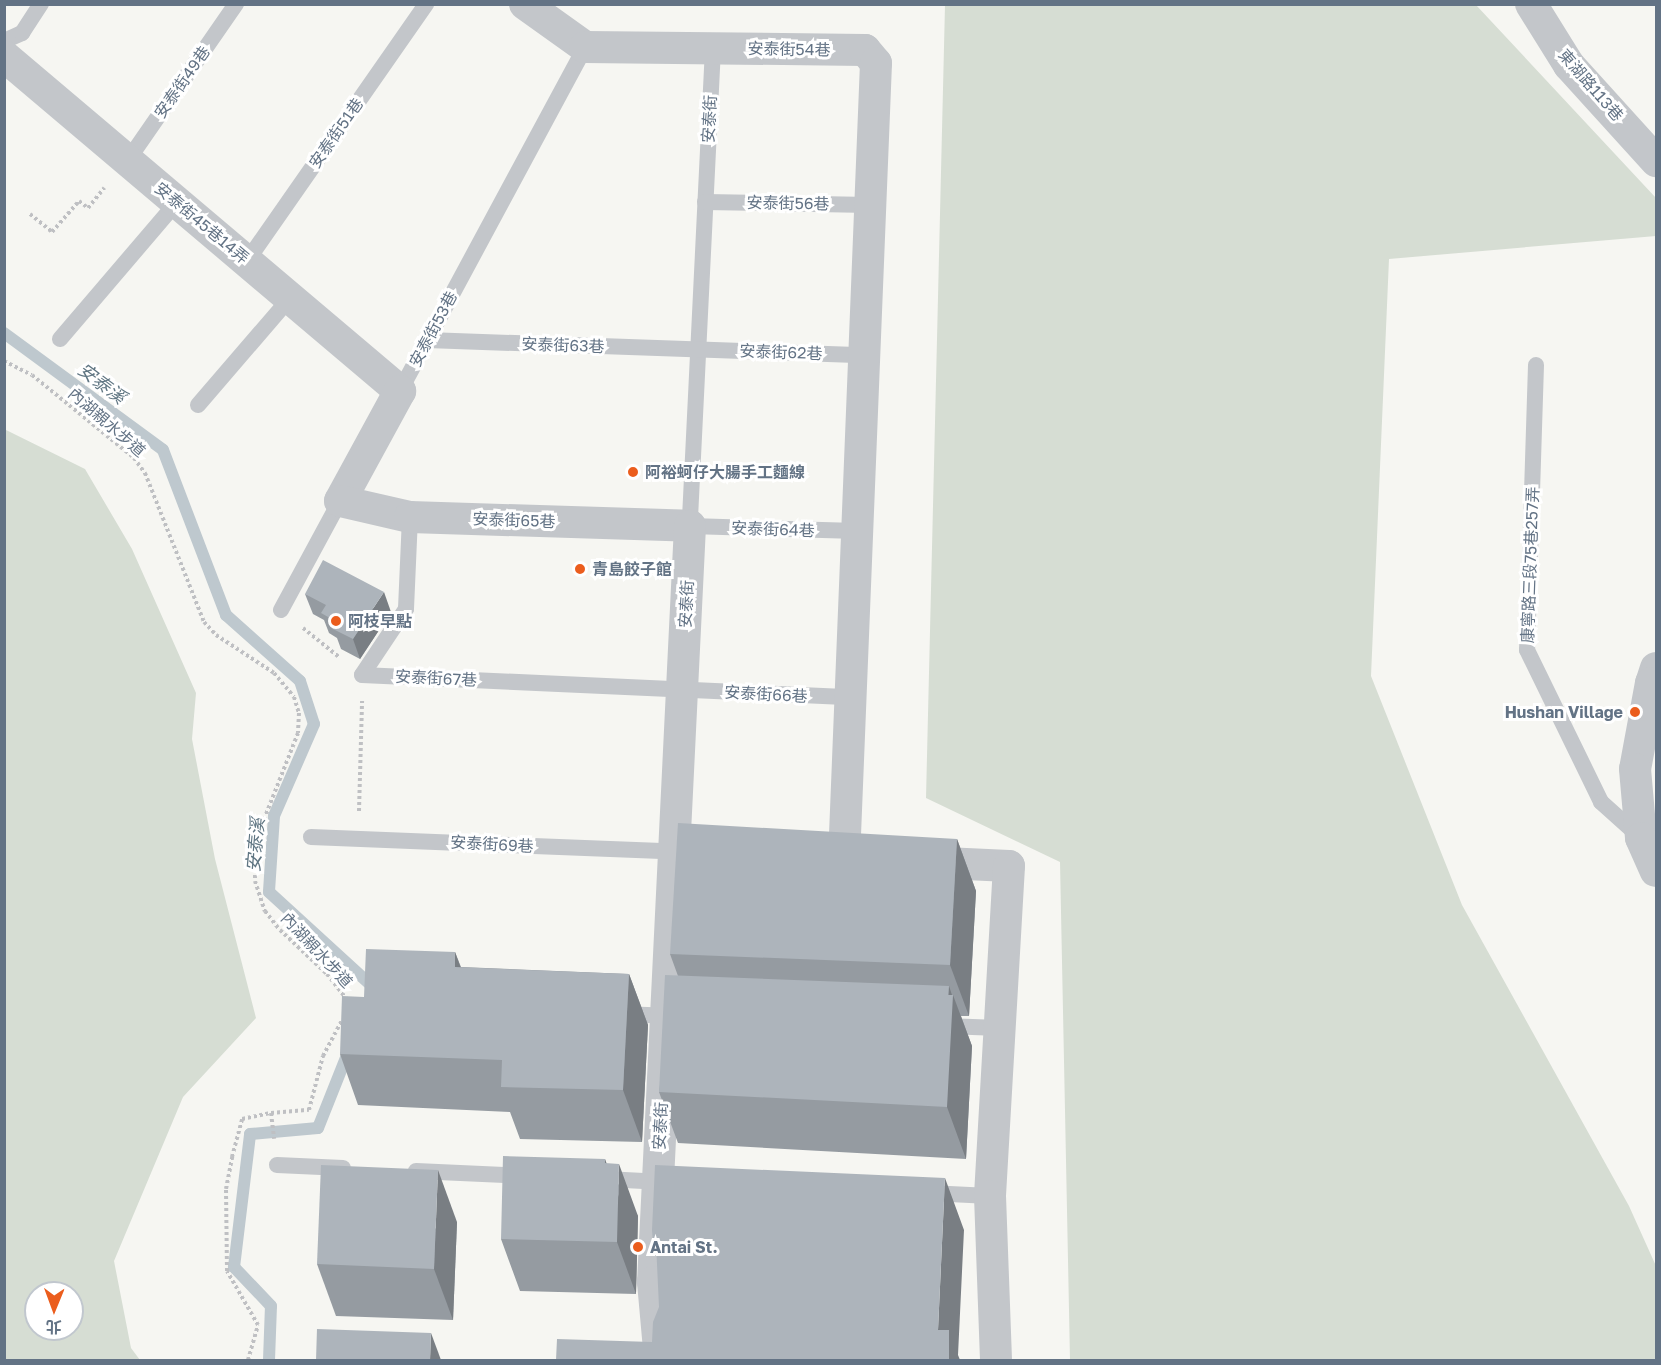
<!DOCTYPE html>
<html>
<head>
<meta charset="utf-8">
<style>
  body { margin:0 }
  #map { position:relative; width:1661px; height:1365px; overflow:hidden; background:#f6f6f2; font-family:"Golos Text","Noto Sans TC",sans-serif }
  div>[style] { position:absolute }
  .green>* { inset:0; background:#d6ddd3 }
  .stream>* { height:12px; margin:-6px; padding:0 6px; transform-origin:6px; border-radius:6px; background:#bec8ce }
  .path>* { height:4px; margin-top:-2px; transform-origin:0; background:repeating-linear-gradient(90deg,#bfc0c3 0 3px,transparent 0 6px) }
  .lane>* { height:16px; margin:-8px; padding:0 8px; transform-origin:8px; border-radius:8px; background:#c3c6ca }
  .street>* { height:32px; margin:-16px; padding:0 16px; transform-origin:16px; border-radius:16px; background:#c3c6ca }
  .wall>* { inset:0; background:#959ba1 }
  .shaded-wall>* { inset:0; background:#797e83 }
  .building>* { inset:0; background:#adb4bb }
  .dots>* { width:16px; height:16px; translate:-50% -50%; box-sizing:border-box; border:3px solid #fff; border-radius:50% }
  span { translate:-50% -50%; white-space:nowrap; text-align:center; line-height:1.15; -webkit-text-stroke:6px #fff; paint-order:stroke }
  .street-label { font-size:16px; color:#637385 }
  .poi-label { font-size:16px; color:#637385; font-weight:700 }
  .left { translate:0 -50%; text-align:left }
  .right { translate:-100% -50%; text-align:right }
  .water-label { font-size:18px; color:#5f7582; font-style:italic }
  .frame { position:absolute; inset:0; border:6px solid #637385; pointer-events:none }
  .north { position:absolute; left:24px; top:1281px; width:60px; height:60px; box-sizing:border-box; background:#fff; border:2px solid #c1c7ce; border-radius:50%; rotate:181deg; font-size:16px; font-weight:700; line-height:24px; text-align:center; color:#637385 }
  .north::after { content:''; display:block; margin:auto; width:21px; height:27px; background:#eb5d1d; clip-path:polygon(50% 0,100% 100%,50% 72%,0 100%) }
</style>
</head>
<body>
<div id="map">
  <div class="green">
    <i style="clip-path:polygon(945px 5px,1476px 5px,1656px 198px,1656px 236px,1389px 259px,1371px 676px,1462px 905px,1629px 1206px,1656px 1266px,1656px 1360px,1070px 1360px,1060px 862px,926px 798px)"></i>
    <i style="clip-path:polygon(evenodd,4px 429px,85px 469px,132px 549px,196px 693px,192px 739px,215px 859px,256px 1018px,183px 1097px,114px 1261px,131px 1348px,140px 1360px,5px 1360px,4px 429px,36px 1293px,72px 1293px,72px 1329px,36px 1329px,36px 1293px)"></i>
  </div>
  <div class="stream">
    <i style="left:4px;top:333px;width:197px;rotate:36.3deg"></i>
    <i style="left:163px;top:450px;width:177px;rotate:69.1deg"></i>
    <i style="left:226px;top:615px;width:99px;rotate:41.7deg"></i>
    <i style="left:300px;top:681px;width:45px;rotate:72deg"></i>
    <i style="left:314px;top:724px;width:100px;rotate:113.5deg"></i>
    <i style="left:274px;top:816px;width:76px;rotate:93.8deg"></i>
    <i style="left:269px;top:892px;width:141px;rotate:42.4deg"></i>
    <i style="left:373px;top:987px;width:5px;rotate:112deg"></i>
    <i style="left:269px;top:1360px;width:54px;rotate:-87.9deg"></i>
    <i style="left:271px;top:1306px;width:54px;rotate:-133.5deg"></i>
    <i style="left:234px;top:1267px;width:134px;rotate:-83.1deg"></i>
    <i style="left:250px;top:1134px;width:68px;rotate:-5deg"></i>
    <i style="left:318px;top:1128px;width:84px;rotate:-68.3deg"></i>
  </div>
  <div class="path">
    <i style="left:30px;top:214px;width:28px;rotate:39deg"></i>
    <i style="left:52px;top:232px;width:41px;rotate:-48.9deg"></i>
    <i style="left:79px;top:201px;width:11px;rotate:38deg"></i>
    <i style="left:88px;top:208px;width:26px;rotate:-51deg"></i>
    <i style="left:4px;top:361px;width:31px;rotate:27deg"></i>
    <i style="left:32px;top:375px;width:132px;rotate:39.1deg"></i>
    <i style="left:134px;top:458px;width:19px;rotate:54deg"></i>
    <i style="left:145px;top:473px;width:160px;rotate:68.4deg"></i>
    <i style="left:204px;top:622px;width:18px;rotate:47deg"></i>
    <i style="left:216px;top:635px;width:69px;rotate:33.2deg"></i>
    <i style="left:274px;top:673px;width:31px;rotate:50deg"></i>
    <i style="left:294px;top:697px;width:17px;rotate:73deg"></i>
    <i style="left:299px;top:713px;width:20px;rotate:93deg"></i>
    <i style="left:298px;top:733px;width:101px;rotate:111.5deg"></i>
    <i style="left:261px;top:827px;width:25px;rotate:104deg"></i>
    <i style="left:255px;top:851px;width:30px;rotate:90deg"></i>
    <i style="left:255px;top:881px;width:32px;rotate:72deg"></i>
    <i style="left:265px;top:911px;width:24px;rotate:52deg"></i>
    <i style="left:280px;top:930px;width:64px;rotate:43.1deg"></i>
    <i style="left:327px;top:974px;width:33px;rotate:52deg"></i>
    <i style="left:303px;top:628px;width:46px;rotate:38.9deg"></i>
    <i style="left:359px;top:811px;width:110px;rotate:-88.4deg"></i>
    <i style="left:271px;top:1113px;width:26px;rotate:83deg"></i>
    <i style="left:248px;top:1360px;width:36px;rotate:-74deg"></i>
    <i style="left:258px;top:1325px;width:62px;rotate:-119.9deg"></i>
    <i style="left:227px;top:1271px;width:82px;rotate:-90.7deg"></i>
    <i style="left:226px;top:1189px;width:33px;rotate:-79deg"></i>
    <i style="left:232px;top:1157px;width:39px;rotate:-75deg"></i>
    <i style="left:242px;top:1119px;width:30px;rotate:-12deg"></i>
    <i style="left:271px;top:1113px;width:38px;rotate:-5deg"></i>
    <i style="left:309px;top:1110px;width:56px;rotate:-75.5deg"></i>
    <i style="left:323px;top:1056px;width:40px;rotate:-62deg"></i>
  </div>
  <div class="lane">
    <i style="left:4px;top:41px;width:20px;rotate:-24deg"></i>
    <i style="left:22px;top:33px;width:35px;rotate:-57deg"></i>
    <i style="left:713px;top:48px;width:479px;rotate:92.8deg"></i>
    <i style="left:690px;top:526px;width:167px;rotate:1.7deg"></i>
    <i style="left:128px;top:160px;width:190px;rotate:-55.3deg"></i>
    <i style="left:705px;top:202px;width:165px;rotate:1deg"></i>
    <i style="left:247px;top:261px;width:313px;rotate:-55.1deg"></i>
    <i style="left:60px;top:339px;width:180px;rotate:-49.5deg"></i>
    <i style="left:427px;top:340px;width:437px;rotate:2deg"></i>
    <i style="left:1536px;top:365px;width:285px;rotate:91.8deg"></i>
    <i style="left:1527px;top:650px;width:169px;rotate:64deg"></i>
    <i style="left:1601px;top:802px;width:52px;rotate:41.9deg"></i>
    <i style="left:400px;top:391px;width:391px;rotate:-61.7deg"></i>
    <i style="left:198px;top:405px;width:141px;rotate:-49.3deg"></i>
    <i style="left:410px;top:517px;width:92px;rotate:92.5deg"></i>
    <i style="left:406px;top:609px;width:79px;rotate:123.7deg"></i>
    <i style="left:362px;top:675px;width:489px;rotate:2.6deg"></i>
    <i style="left:281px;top:610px;width:124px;rotate:-61.6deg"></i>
    <i style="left:311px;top:837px;width:370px;rotate:2.3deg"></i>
    <i style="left:621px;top:1014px;width:52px;rotate:2.2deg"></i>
    <i style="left:945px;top:1026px;width:55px;rotate:2.1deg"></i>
    <i style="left:277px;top:1165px;width:66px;rotate:2.6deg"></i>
    <i style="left:416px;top:1171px;width:109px;rotate:2.6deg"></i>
    <i style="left:605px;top:1179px;width:58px;rotate:3deg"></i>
    <i style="left:929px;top:1193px;width:61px;rotate:2.8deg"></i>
  </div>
  <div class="street">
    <i style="left:525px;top:4px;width:74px;rotate:35.6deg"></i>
    <i style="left:585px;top:47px;width:280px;rotate:0.6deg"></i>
    <i style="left:865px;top:50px;width:17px;rotate:50deg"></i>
    <i style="left:876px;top:63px;width:797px;rotate:92.3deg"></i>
    <i style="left:844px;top:859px;width:17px;rotate:3deg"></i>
    <i style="left:1531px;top:4px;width:72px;rotate:58.1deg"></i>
    <i style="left:1569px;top:65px;width:130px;rotate:47.8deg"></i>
    <i style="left:4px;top:56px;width:519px;rotate:40.23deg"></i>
    <i style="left:400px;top:391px;width:125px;rotate:118.6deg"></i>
    <i style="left:340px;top:501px;width:72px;rotate:12.9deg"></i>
    <i style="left:410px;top:517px;width:280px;rotate:1.8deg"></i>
    <i style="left:690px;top:526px;width:757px;rotate:92.8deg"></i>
    <i style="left:653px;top:1282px;width:78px;rotate:84.9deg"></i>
    <i style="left:1656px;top:668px;width:16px;rotate:108deg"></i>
    <i style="left:1651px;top:683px;width:87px;rotate:100.5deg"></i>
    <i style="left:1635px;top:769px;width:69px;rotate:85deg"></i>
    <i style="left:1641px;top:838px;width:36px;rotate:66deg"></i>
    <i style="left:923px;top:862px;width:86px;rotate:2.7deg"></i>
    <i style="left:1009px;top:866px;width:331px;rotate:93.3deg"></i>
    <i style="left:990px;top:1196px;width:164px;rotate:87.9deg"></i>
  </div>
  <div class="wall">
    <i style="clip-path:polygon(305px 594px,391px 612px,360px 659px,341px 649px,337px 638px,329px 633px,324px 620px,313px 614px)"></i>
    <i style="clip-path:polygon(957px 839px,976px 891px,969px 1016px,961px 1016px,972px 1046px,966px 1159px,678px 1143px,659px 1092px,678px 976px,670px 954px)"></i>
    <i style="clip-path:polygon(455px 952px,461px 967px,629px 974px,648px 1025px,642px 1142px,520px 1139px,510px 1112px,358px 1105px,340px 1054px,364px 997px)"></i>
    <i style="clip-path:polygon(605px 1159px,606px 1164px,638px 1216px,636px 1294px,520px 1291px,501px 1239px)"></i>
    <i style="clip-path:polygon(457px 1222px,453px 1320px,336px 1316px,317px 1264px)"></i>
  </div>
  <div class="shaded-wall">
    <i style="clip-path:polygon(384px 592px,391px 612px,360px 659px,353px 639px)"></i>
    <i style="clip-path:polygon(957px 839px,976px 891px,969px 1016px,950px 965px)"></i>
    <i style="clip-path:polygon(455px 952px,474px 1004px,455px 967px)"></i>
    <i style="clip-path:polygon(629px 974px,648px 1025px,642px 1142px,623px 1090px)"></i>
    <i style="clip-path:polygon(949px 986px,953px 998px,953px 995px,972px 1046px,966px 1159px,947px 1107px)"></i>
    <i style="clip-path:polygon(605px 1159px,619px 1197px,619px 1164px,638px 1216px,636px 1294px,617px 1242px,605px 1163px)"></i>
    <i style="clip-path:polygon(438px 1170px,457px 1222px,453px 1320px,434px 1269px)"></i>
    <i style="clip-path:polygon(945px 1178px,964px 1230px,958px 1355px,960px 1360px,949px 1360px,938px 1330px)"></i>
    <i style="clip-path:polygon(431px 1333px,441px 1360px,430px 1360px)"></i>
  </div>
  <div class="building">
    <i style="clip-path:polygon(323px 560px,384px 592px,353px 639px,333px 629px,337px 622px,321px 613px,326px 605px,305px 594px)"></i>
    <i style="clip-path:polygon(678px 823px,957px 839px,950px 965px,670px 954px)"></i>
    <i style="clip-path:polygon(366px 949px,455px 952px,455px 967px,629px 974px,623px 1090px,501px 1087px,502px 1060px,340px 1054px,342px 996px,364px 997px)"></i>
    <i style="clip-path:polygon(665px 975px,949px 986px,948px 995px,953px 995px,947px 1107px,659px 1092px)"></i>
    <i style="clip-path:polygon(503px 1156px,605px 1159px,605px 1163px,619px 1164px,617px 1242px,501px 1239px)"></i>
    <i style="clip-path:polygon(321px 1165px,438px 1170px,434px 1269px,317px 1264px)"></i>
    <i style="clip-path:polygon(655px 1165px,945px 1178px,938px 1330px,949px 1330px,949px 1360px,556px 1360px,557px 1339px,652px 1342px,653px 1322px,659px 1307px,656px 1243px,653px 1243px,652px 1230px)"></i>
    <i style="clip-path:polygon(317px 1329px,431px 1333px,430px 1360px,316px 1360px)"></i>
  </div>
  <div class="dots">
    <i style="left:633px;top:472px;background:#eb5d1d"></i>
    <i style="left:580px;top:569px;background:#eb5d1d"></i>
    <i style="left:336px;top:621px;background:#eb5d1d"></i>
    <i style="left:1635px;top:712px;background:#eb5d1d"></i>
    <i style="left:638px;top:1247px;background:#eb5d1d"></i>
  </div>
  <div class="street-label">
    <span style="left:789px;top:49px;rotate:1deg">安泰街54巷</span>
    <span style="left:182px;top:82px;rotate:-55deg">安泰街49巷</span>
    <span style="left:1591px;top:85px;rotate:49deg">東湖路113巷</span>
    <span style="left:709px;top:119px;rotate:-87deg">安泰街</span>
    <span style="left:336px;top:133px;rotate:-55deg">安泰街51巷</span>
    <span style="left:788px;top:203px;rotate:1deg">安泰街56巷</span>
    <span style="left:202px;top:223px;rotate:40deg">安泰街45巷14弄</span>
    <span style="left:433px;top:329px;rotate:-62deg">安泰街53巷</span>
    <span style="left:563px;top:345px;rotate:2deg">安泰街63巷</span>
    <span style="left:781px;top:352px;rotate:2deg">安泰街62巷</span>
    <span style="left:107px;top:422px;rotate:41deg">內湖親水步道</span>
    <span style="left:514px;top:520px;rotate:2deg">安泰街65巷</span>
    <span style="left:773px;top:529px;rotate:2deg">安泰街64巷</span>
    <span style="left:1530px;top:565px;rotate:-88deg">康寧路三段75巷257弄</span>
    <span style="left:686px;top:604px;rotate:-87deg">安泰街</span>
    <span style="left:436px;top:678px;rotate:3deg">安泰街67巷</span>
    <span style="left:766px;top:694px;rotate:3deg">安泰街66巷</span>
    <span style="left:492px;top:844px;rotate:3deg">安泰街69巷</span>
    <span style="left:317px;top:950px;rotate:47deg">內湖親水步道</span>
    <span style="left:660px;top:1126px;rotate:-87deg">安泰街</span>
  </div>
  <div class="poi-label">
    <span class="left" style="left:645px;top:472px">阿裕蚵仔大腸手工麵線</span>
    <span class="left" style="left:592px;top:569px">青島餃子館</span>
    <span class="left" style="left:348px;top:621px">阿枝早點</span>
    <span class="right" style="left:1623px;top:712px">Hushan Village</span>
    <span class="left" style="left:650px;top:1247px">Antai St.</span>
  </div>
  <div class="water-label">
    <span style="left:102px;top:383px;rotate:37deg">安泰溪</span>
    <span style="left:255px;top:845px;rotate:-85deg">安泰溪</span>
  </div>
  <div class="frame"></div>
  <div class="north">北</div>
</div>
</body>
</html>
